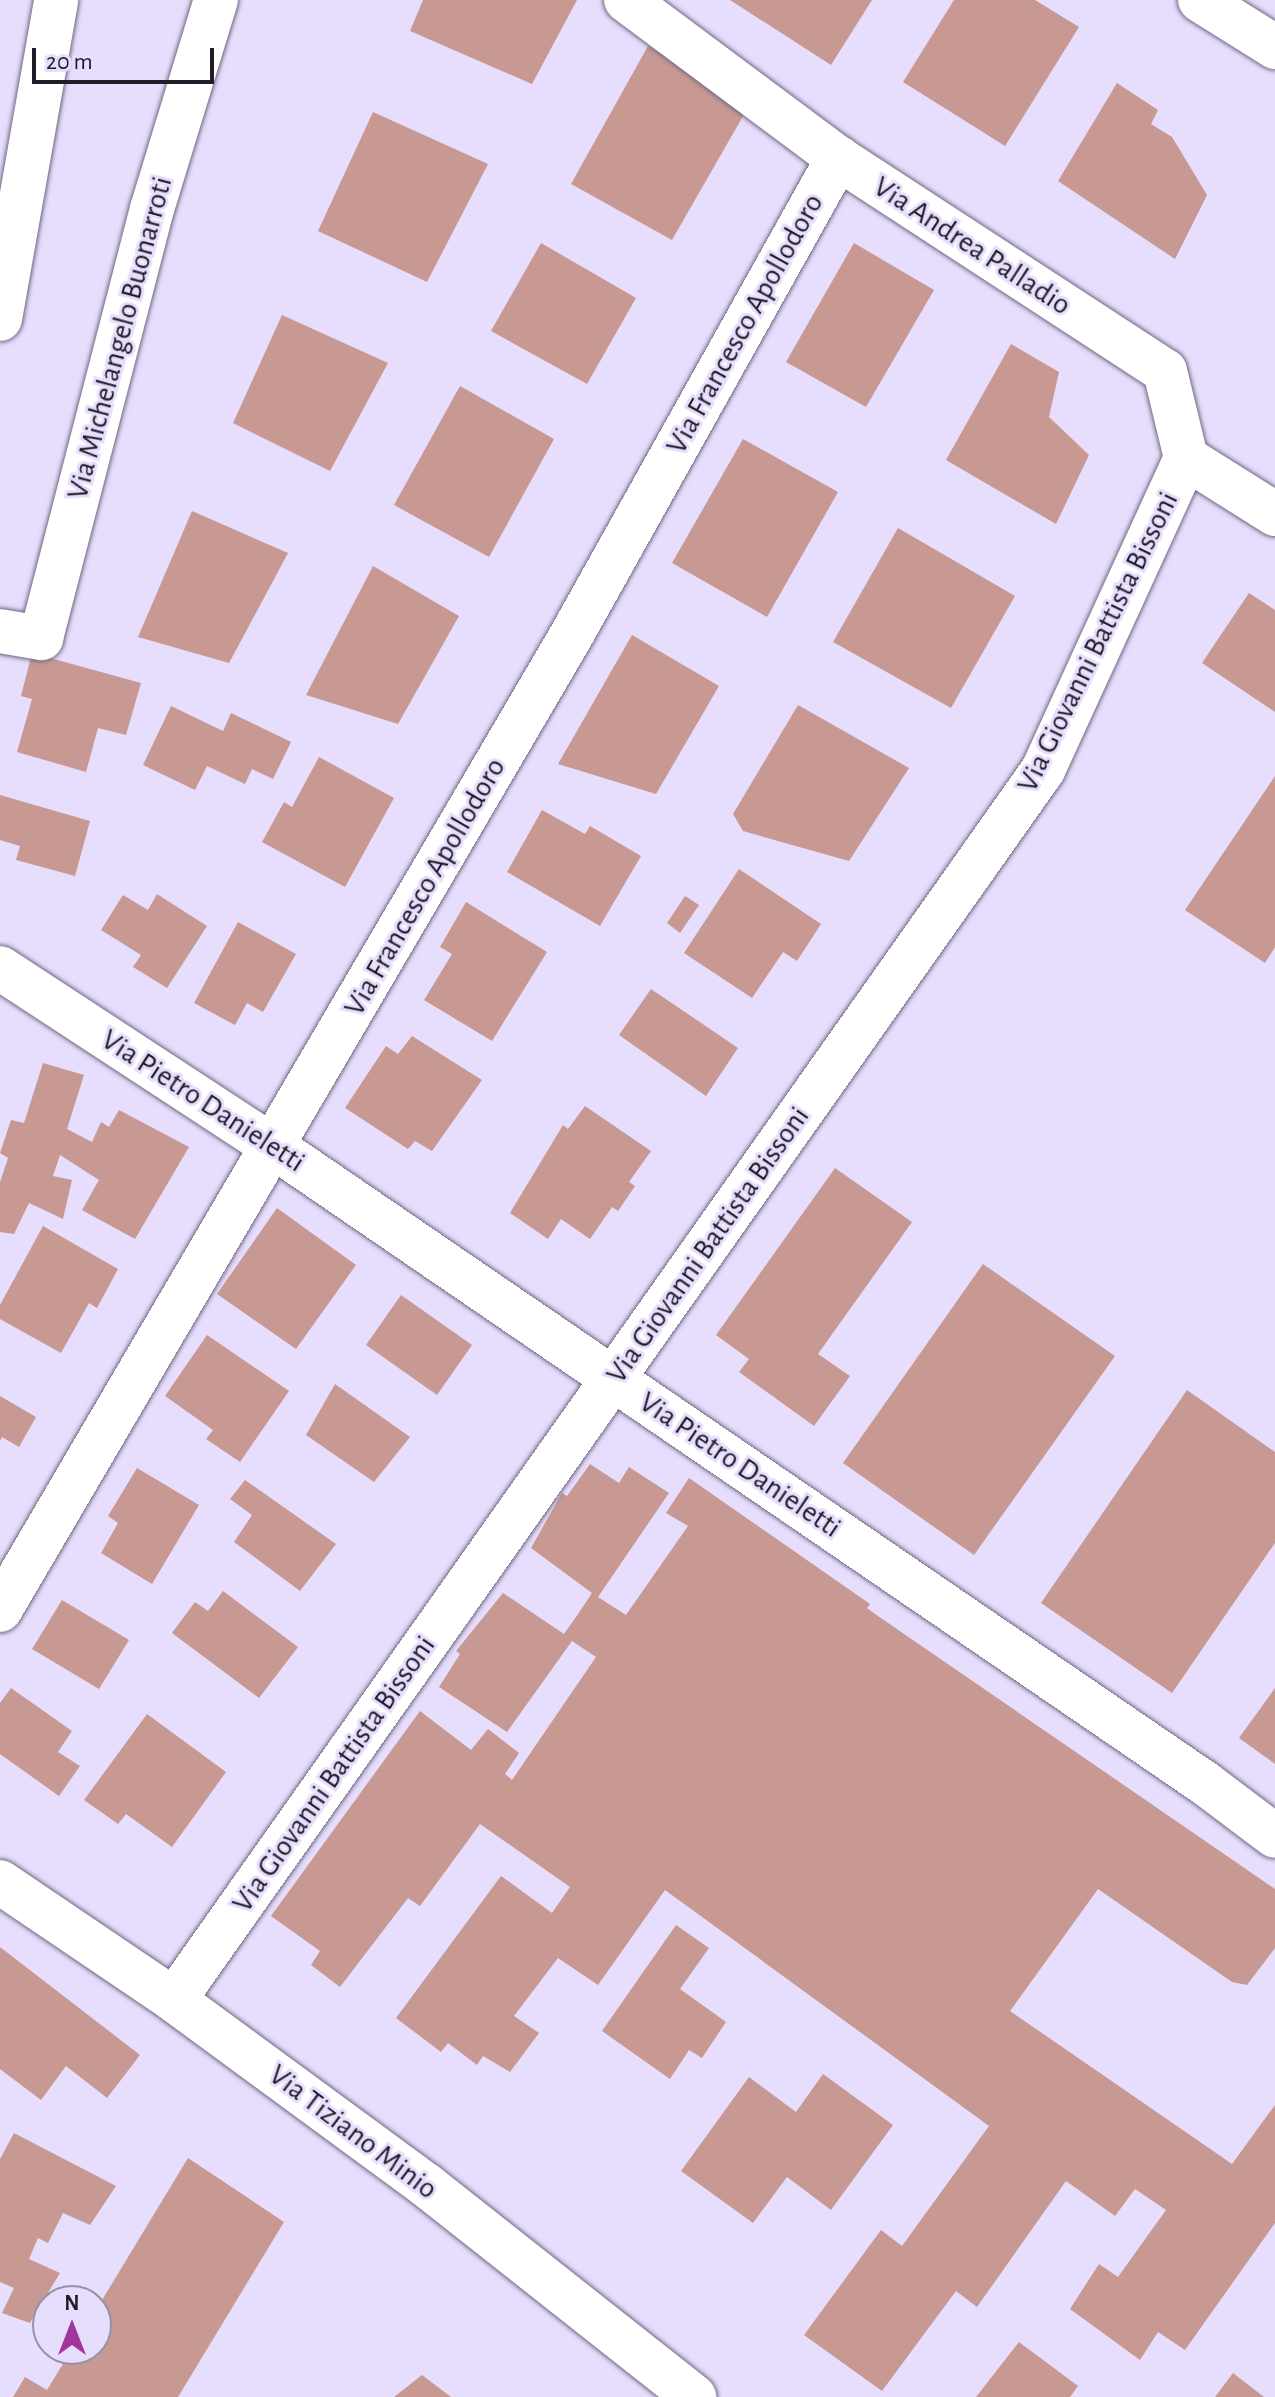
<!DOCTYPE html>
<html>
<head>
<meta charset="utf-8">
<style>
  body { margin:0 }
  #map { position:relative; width:1275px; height:2397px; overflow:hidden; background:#e7ddfc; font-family:"Alegreya Sans",sans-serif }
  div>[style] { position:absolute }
  .building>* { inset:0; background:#c79992 }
  .roads { filter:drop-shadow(0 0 2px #706782) drop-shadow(0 0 2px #706782) }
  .minor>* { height:44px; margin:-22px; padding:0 22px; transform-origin:22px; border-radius:22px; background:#fff }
  .tertiary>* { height:44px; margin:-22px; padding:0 22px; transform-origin:22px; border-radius:22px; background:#fff }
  span { translate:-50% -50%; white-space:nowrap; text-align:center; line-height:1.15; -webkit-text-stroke:6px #e7ddfc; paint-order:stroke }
  .street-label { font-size:30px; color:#211d28 }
  .north { position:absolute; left:32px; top:2285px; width:80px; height:80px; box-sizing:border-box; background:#e7ddfc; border:2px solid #9890a7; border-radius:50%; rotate:0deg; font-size:22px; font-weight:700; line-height:32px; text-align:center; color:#211d28 }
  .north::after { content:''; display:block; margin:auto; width:28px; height:36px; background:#a13799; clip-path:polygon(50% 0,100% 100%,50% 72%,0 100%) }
  .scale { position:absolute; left:32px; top:48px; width:182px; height:36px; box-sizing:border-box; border:4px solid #211d28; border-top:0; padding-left:10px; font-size:24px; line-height:28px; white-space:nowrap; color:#211d28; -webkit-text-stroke:6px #e7ddfc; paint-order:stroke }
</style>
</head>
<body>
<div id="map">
  <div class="building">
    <i style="clip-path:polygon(423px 0,577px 0,532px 84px,410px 31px)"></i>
    <i style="clip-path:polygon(730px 0,872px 0,831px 65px)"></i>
    <i style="clip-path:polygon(954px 0,1035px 0,1079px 27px,1005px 146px,903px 82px)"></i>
    <i style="clip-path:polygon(648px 46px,750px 104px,672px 240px,571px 184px)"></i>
    <i style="clip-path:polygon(1117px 83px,1158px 110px,1151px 124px,1172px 137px,1207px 195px,1175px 259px,1058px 181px)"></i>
    <i style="clip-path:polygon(373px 112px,488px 164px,427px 282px,318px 231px)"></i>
    <i style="clip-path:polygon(541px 243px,636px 298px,587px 384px,491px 331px)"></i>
    <i style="clip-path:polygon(854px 243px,934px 290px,866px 407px,786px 362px)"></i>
    <i style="clip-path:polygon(282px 315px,388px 363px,330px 471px,233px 423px)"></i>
    <i style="clip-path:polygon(1011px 344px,1059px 372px,1049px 417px,1089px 455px,1056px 524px,946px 460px)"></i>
    <i style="clip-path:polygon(460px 386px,554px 439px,489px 557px,394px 505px)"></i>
    <i style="clip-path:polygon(743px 439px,838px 492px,767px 617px,672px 563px)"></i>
    <i style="clip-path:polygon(192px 511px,288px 553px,229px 663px,138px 637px)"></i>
    <i style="clip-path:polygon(898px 528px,1015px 596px,951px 708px,833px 642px)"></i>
    <i style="clip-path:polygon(373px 566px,459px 616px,398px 724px,306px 695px)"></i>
    <i style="clip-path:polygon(1249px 593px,1275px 610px,1275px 712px,1202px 663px)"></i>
    <i style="clip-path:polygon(632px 635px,719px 686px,656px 794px,558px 764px)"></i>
    <i style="clip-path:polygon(32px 653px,141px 683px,126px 735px,98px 728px,86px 772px,17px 752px,32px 699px,21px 696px)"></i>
    <i style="clip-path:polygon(798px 705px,909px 768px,849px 861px,743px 831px,733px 814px)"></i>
    <i style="clip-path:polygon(171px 706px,223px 731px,231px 713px,291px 742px,273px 779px,252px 769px,245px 784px,207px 766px,195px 790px,143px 765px)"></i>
    <i style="clip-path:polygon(319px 757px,394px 798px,345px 887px,262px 842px,284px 802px,292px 807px)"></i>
    <i style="clip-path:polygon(1275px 776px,1275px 947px,1265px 963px,1185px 910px)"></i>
    <i style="clip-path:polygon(0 795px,90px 821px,75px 876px,16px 860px,20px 846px,0 840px)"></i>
    <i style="clip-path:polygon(542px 810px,585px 834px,590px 826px,641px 856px,600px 926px,507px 872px)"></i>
    <i style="clip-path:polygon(739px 869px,821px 924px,797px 961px,783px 952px,752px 998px,684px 953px)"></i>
    <i style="clip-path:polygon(157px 894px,207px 926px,167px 988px,133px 967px,141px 955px,101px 930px,123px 895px,148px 910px)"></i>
    <i style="clip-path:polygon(685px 896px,699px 905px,680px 933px,667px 923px)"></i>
    <i style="clip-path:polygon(466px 902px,547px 952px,492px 1041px,424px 1000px,452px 954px,440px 947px)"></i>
    <i style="clip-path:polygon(238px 922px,296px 954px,263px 1012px,247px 1003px,235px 1025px,194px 1003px)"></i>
    <i style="clip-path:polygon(651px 989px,738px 1048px,706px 1096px,619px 1035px)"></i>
    <i style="clip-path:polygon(412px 1036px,482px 1080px,432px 1151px,415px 1141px,408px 1149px,345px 1108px,386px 1046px,398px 1054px)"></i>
    <i style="clip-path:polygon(43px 1063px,84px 1075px,67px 1129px,92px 1142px,101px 1122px,109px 1127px,119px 1110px,189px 1147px,135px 1239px,82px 1210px,99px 1180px,60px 1155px,53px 1176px,72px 1180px,63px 1219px,29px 1203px,14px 1234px,0 1232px,0 1182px,8px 1158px,0 1153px,11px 1120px,24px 1123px)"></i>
    <i style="clip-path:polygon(585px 1106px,651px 1151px,629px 1182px,635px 1186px,631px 1192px,618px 1211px,612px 1207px,590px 1239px,561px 1219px,548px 1239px,510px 1213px,563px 1125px,568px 1129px)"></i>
    <i style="clip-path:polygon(835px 1168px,912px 1222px,818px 1354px,850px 1376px,814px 1426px,739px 1372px,749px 1359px,716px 1335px)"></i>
    <i style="clip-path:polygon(277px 1208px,356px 1265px,296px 1349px,217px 1294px)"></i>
    <i style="clip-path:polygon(43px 1226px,118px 1269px,97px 1308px,89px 1303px,61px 1353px,0 1319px,0 1305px)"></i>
    <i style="clip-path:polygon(983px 1264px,1115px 1356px,974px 1555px,843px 1463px)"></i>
    <i style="clip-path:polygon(401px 1295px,472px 1345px,437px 1395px,366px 1345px)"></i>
    <i style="clip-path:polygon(207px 1335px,289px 1391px,240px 1462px,206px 1439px,213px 1430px,165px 1396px)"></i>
    <i style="clip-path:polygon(335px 1384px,410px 1437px,374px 1482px,306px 1435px)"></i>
    <i style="clip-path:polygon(1187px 1390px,1275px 1452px,1275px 1543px,1172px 1693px,1041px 1603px)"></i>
    <i style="clip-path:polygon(0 1396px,36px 1417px,19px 1447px,2px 1437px,0 1441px)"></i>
    <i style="clip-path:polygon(590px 1464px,619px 1483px,629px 1467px,669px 1493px,598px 1597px,626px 1615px,688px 1526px,666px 1513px,689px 1478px,870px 1604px,867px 1608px,875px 1614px,1275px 1889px,1275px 1948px,1247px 1985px,1232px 1982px,1098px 1889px,1010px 2011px,1232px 2164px,1275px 2105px,1275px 2223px,1185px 2350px,1158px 2332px,1140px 2360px,1070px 2309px,1099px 2264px,1118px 2277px,1166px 2210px,1135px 2189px,1115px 2216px,1066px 2181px,977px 2307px,956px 2291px,882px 2391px,804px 2335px,881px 2230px,902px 2246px,989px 2126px,665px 1890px,598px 1985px,558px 1958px,514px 2016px,539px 2033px,510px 2072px,483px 2056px,477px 2065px,448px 2043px,441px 2052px,396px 2018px,501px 1876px,552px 1913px,570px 1887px,480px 1824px,420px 1906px,408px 1898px,340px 1987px,311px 1965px,320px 1951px,271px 1916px,420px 1711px,471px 1750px,488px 1729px,519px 1753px,505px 1774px,512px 1780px,596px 1657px,572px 1641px,507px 1732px,439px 1687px,460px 1654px,456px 1651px,503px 1593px,564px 1634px,576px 1617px,592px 1593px,531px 1548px,562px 1493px,567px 1496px)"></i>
    <i style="clip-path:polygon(137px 1468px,199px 1505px,152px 1584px,101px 1553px,118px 1523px,108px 1516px)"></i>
    <i style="clip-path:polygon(245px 1480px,336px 1544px,300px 1591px,234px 1542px,252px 1515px,230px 1499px)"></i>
    <i style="clip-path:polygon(223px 1591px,298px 1647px,259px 1698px,172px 1633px,195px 1602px,208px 1611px)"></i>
    <i style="clip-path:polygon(62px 1600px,129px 1640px,99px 1689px,32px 1649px)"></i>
    <i style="clip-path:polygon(11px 1688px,72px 1731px,58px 1752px,80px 1766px,59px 1796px,0 1754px,0 1703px)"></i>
    <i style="clip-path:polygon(1275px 1688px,1275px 1764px,1239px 1738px)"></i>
    <i style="clip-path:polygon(147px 1714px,226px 1772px,172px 1847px,126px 1814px,118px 1824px,84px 1800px)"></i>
    <i style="clip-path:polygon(676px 1925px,709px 1948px,680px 1989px,726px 2022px,702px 2058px,689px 2050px,670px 2079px,602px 2031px)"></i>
    <i style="clip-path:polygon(0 1947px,140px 2055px,107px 2098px,66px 2066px,41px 2100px,0 2069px)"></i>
    <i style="clip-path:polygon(823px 2074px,893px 2125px,831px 2210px,787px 2177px,753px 2223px,681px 2171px,749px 2077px,796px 2112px)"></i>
    <i style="clip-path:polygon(14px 2133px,116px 2186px,90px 2225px,63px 2213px,48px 2243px,38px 2238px,29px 2259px,60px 2273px,30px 2323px,2px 2313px,14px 2288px,0 2282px,0 2159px)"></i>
    <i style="clip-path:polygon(188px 2158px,284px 2222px,178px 2397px,13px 2397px,25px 2377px,47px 2390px,72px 2349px,96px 2349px,96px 2310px)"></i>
    <i style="clip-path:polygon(1019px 2342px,1078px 2386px,1070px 2397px,976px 2397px)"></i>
    <i style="clip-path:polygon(1233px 2373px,1264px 2397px,1215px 2397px)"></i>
    <i style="clip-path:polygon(422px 2375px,451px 2397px,394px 2397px)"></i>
  </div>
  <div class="roads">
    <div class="minor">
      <i style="left:626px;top:0;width:264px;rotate:36.7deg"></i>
      <i style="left:838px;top:158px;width:390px;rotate:33.1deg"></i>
      <i style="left:1165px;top:371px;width:89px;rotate:76.4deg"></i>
      <i style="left:1186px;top:458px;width:105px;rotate:32.2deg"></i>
      <i style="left:0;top:631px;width:42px;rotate:9.7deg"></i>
      <i style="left:41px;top:638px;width:443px;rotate:-75.5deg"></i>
      <i style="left:152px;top:209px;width:219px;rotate:-73deg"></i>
      <i style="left:0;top:968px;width:327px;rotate:33.2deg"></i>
      <i style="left:274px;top:1147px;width:1129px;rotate:34.35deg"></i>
      <i style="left:1206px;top:1784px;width:86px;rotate:37deg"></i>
      <i style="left:0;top:1610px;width:1129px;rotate:-59.62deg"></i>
      <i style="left:571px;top:636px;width:548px;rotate:-60.81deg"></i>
      <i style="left:0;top:1882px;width:210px;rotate:34.1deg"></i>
      <i style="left:174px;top:2000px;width:313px;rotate:36.3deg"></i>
      <i style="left:426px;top:2185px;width:342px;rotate:38.3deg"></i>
      <i style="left:174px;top:2000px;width:1506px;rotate:-54.76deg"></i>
      <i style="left:1043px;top:770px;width:343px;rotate:-65.4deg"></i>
    </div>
    <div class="tertiary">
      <i style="left:1200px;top:0;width:89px;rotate:32.1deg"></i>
      <i style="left:0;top:319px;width:324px;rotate:-80deg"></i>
    </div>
  </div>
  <div class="street-label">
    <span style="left:972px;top:246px;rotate:33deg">Via Andrea Palladio</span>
    <span style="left:745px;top:324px;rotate:-61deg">Via Francesco Apollodoro</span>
    <span style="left:120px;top:338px;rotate:-75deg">Via Michelangelo Buonarroti</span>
    <span style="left:1098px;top:642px;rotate:-64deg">Via Giovanni Battista Bissoni</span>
    <span style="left:425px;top:887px;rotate:-60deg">Via Francesco Apollodoro</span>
    <span style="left:203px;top:1101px;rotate:33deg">Via Pietro Danieletti</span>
    <span style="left:708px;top:1245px;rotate:-55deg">Via Giovanni Battista Bissoni</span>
    <span style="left:740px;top:1465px;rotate:34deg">Via Pietro Danieletti</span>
    <span style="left:334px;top:1774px;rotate:-55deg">Via Giovanni Battista Bissoni</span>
    <span style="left:353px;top:2132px;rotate:37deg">Via Tiziano Minio</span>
  </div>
  <div class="north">N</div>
  <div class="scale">20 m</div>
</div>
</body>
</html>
